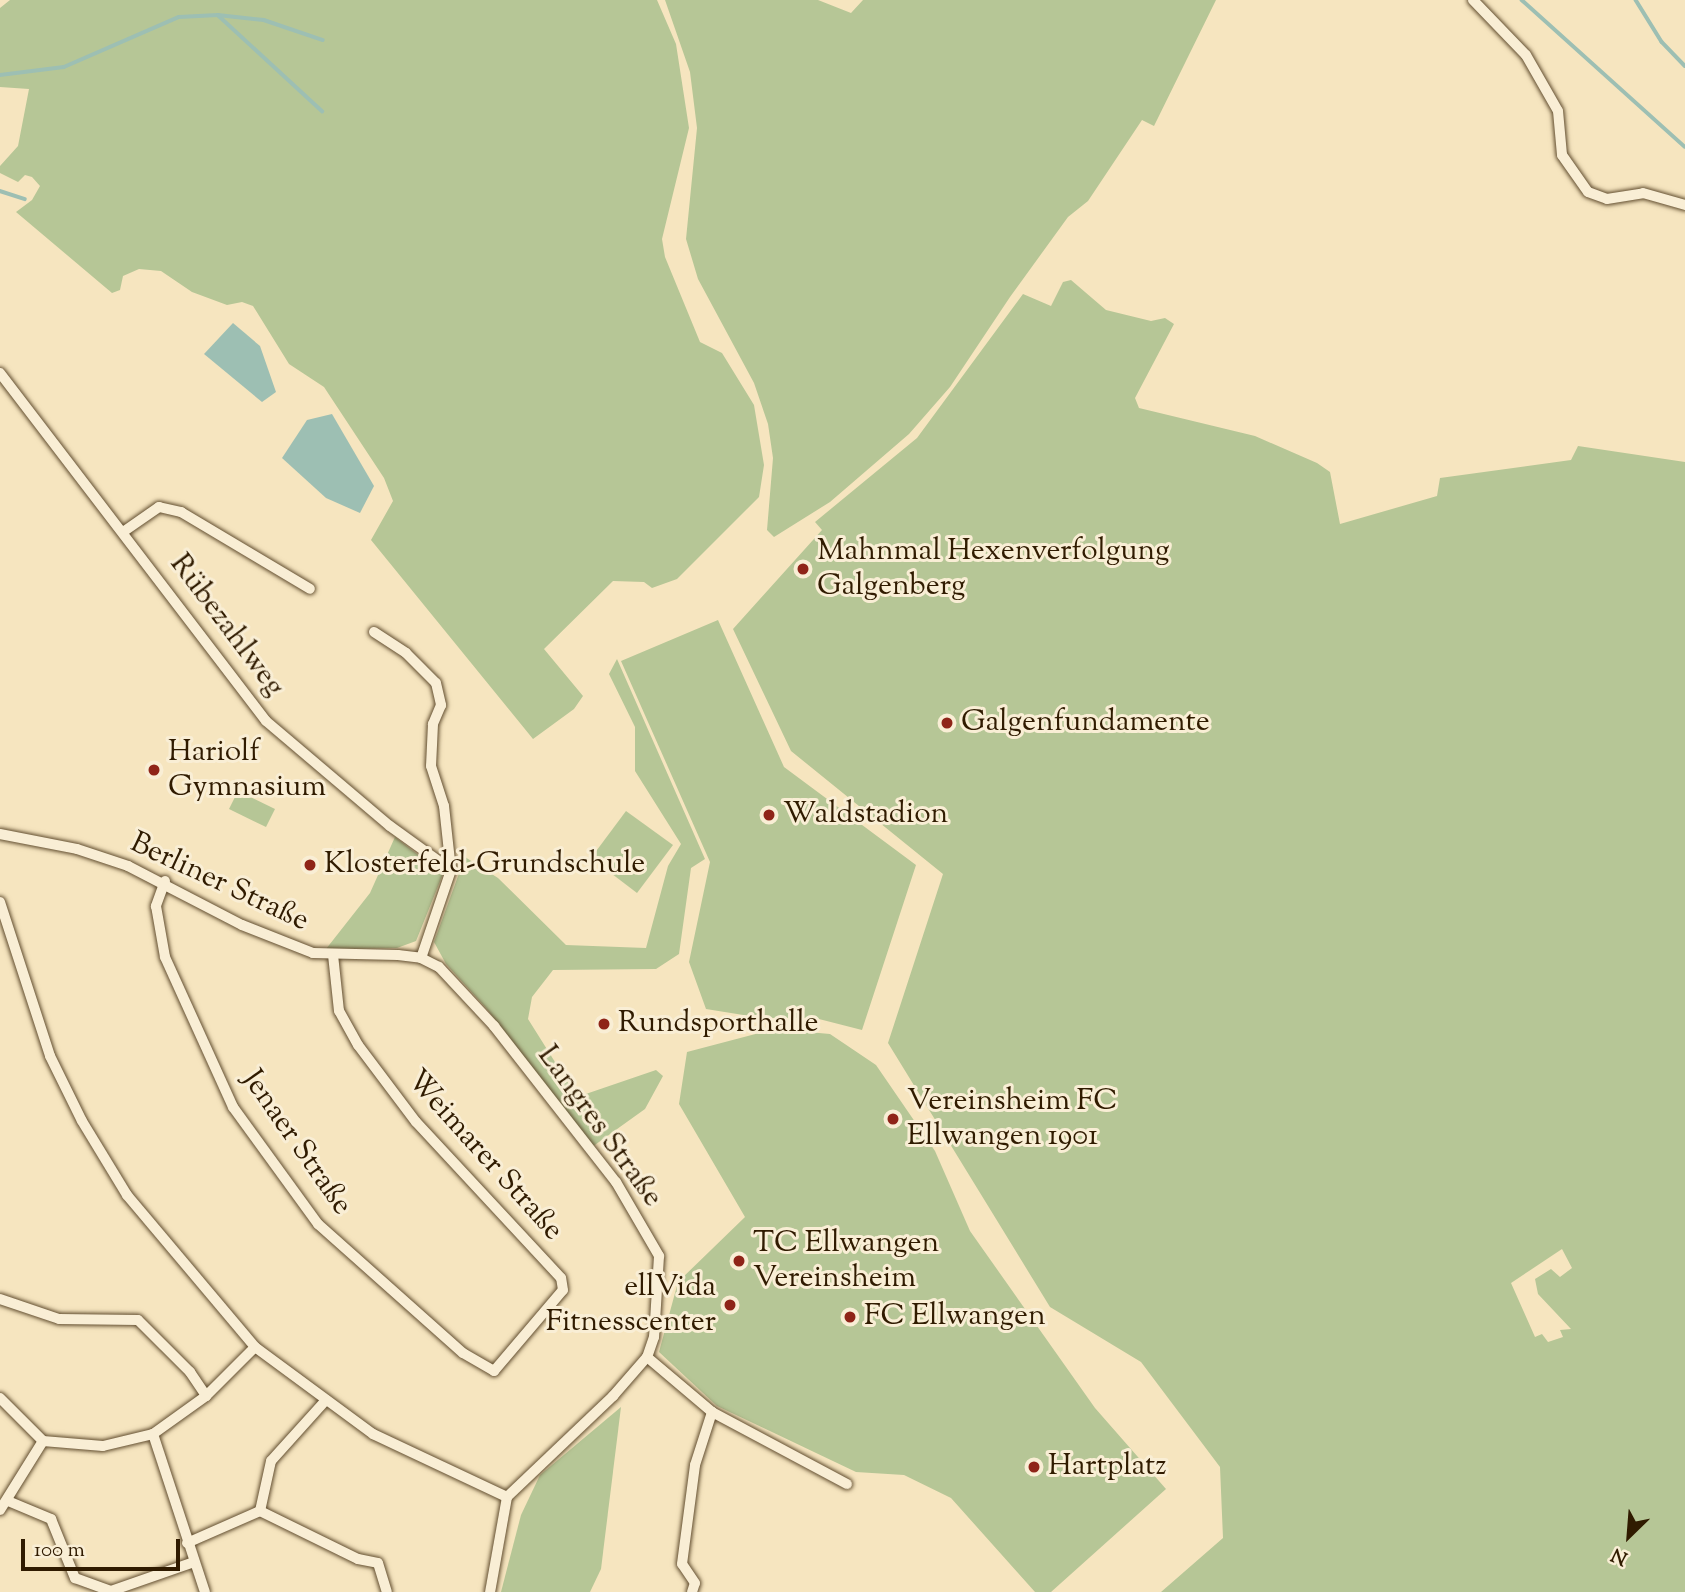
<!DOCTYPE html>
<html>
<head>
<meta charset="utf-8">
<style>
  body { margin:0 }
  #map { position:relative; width:1685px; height:1592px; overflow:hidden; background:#f6e5bf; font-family:"Sorts Mill Goudy",serif }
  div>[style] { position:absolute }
  .green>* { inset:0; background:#b6c696 }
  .water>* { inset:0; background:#9dbfb3 }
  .stream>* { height:3.5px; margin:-1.75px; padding:0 1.75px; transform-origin:1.75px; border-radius:1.75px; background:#9dbfb3 }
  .roads { filter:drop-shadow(0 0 2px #624e30) drop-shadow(0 0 2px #624e30) }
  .street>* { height:10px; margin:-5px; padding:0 5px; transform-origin:5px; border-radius:5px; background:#f9eed5 }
  .dots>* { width:19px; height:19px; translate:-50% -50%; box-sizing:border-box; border:4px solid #f9eed5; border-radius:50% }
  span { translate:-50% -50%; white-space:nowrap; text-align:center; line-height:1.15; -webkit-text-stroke:6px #f9eed5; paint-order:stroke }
  .poi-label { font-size:30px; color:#301b00 }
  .left { translate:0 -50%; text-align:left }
  .right { translate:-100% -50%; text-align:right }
  .street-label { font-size:30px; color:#301b00 }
  .north { position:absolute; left:1594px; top:1501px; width:70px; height:70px; -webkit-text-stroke:5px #f9eed5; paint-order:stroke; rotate:205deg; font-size:19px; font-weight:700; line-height:28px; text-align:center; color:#301b00 }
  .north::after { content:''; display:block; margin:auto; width:24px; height:32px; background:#301b00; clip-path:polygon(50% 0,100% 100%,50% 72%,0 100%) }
  .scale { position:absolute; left:21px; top:1539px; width:159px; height:32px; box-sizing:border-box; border:4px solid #301b00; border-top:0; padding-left:9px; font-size:21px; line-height:24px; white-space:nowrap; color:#301b00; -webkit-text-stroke:5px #f9eed5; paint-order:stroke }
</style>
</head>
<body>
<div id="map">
  <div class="green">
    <i style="clip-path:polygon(10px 0,657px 0,676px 44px,689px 128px,662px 239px,665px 257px,700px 342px,722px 353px,754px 405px,764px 465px,759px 497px,677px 579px,652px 588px,644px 582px,613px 581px,544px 649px,583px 696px,574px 709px,533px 739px,371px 540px,393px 501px,384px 478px,324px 387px,289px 364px,253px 306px,242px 302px,227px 305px,192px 292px,161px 271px,139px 269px,123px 276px,120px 290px,112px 293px,16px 212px,32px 200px,40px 186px,32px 177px,25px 175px,18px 182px,0 173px,0 166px,18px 146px,29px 89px,0 87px,0 8px)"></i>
    <i style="clip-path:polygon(665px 0,818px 0,851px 13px,863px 0,1216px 0,1154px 126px,1142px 120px,1088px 201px,1068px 217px,1010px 297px,950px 387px,909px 434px,830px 502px,774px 537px,767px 530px,773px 458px,768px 424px,754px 383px,698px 279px,686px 239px,697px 128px,690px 72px)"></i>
    <i style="clip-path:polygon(evenodd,1071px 280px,1106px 310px,1151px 321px,1165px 318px,1174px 324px,1135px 398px,1139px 408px,1255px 436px,1317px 463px,1330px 472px,1340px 524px,1437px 496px,1440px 478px,1571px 460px,1578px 446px,1685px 462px,1685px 1592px,1161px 1592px,1223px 1538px,1220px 1467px,1141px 1362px,1050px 1307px,888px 1043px,943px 874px,791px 751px,733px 629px,822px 530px,815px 522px,917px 438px,1023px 294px,1051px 306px,1063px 282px,1071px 280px,1562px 1249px,1572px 1268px,1560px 1277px,1551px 1269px,1535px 1279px,1538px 1294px,1571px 1329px,1560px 1330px,1563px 1337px,1548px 1342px,1542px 1334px,1535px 1337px,1511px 1283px,1562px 1249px)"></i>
    <i style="clip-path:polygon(718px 620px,784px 767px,916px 865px,862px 1030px,815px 1018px,762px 1018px,706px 1009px,689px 962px,710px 862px,621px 661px)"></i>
    <i style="clip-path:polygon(617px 659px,705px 859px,691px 868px,679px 954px,656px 969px,553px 970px,532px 997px,528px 1019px,577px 1097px,656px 1070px,663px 1076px,645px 1109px,592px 1147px,486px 1008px,446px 964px,434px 942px,465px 857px,498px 878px,566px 945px,646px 948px,668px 866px,681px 844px,635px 771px,635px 727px,609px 674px)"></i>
    <i style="clip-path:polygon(238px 791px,275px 809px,266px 827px,229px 809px)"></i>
    <i style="clip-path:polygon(626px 811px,673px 845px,637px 893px,591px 858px)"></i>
    <i style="clip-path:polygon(395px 837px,443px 874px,416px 941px,397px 948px,326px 949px,370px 893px)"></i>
    <i style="clip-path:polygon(774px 1029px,830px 1034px,876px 1065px,935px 1151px,970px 1231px,1095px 1408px,1166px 1489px,1051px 1592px,1035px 1592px,951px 1498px,904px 1475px,856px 1472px,717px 1406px,659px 1352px,678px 1282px,745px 1217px,679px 1104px,687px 1052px)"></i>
    <i style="clip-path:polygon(621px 1407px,601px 1569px,590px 1592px,501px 1592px,521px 1515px,540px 1475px)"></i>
  </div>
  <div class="water">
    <i style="clip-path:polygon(233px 323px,260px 346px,276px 392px,262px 402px,204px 354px)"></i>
    <i style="clip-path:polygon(332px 414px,374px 486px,360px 513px,326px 498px,282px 458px,307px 420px)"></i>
  </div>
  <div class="stream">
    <i style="left:1522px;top:0;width:219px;rotate:42deg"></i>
    <i style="left:1636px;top:0;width:49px;rotate:58.2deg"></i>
    <i style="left:1662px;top:42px;width:33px;rotate:46deg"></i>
    <i style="left:218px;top:15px;width:142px;rotate:42.7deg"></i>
    <i style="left:0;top:75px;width:64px;rotate:-7.1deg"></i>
    <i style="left:64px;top:67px;width:125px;rotate:-23.5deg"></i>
    <i style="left:179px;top:17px;width:39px;rotate:-3deg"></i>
    <i style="left:218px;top:15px;width:46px;rotate:6.2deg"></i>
    <i style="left:264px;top:20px;width:62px;rotate:18.7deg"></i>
    <i style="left:0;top:191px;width:26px;rotate:18deg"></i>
  </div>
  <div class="roads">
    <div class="street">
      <i style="left:1473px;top:0;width:76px;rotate:46.1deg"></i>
      <i style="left:1526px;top:55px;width:64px;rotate:60.3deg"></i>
      <i style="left:1558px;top:111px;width:44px;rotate:84.8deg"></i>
      <i style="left:1562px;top:155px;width:45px;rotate:54.9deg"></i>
      <i style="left:1588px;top:192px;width:20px;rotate:20deg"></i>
      <i style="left:1607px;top:199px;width:36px;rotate:-9deg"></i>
      <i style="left:1643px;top:193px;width:44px;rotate:15.9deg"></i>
      <i style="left:0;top:373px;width:438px;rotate:52.6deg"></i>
      <i style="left:266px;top:721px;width:162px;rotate:40.3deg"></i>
      <i style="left:390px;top:826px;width:75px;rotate:35.8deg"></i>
      <i style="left:123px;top:532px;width:44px;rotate:-34.8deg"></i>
      <i style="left:159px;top:507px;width:23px;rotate:13deg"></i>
      <i style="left:181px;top:512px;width:150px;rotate:30.8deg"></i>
      <i style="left:374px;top:632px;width:38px;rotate:33deg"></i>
      <i style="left:406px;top:653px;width:42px;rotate:45deg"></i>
      <i style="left:436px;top:683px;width:23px;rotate:77deg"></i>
      <i style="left:441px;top:705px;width:21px;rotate:113deg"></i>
      <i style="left:433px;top:724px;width:42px;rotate:92.7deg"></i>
      <i style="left:431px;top:766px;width:42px;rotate:72deg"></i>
      <i style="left:444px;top:806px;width:64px;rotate:83.8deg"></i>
      <i style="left:451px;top:870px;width:93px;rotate:108.8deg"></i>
      <i style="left:0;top:834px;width:78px;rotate:11deg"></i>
      <i style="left:77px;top:849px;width:54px;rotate:18.4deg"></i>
      <i style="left:128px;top:866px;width:128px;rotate:27.4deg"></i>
      <i style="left:242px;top:925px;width:76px;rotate:21.5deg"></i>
      <i style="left:313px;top:953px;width:85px;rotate:1.3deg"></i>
      <i style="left:398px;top:955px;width:23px;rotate:7deg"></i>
      <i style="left:421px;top:958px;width:20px;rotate:27deg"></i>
      <i style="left:439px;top:967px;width:81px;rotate:47deg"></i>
      <i style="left:494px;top:1026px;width:198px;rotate:52deg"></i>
      <i style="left:616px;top:1182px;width:86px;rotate:59.8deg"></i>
      <i style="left:659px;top:1256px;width:81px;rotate:93.5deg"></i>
      <i style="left:654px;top:1337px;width:21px;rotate:109deg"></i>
      <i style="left:647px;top:1357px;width:52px;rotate:131.1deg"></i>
      <i style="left:613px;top:1396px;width:146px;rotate:136.4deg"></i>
      <i style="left:507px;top:1497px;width:97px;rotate:100.1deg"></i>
      <i style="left:165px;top:881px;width:27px;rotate:110deg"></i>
      <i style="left:156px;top:906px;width:52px;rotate:80deg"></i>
      <i style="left:165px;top:957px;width:165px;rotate:65.6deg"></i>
      <i style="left:233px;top:1107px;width:145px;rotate:54deg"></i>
      <i style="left:318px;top:1224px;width:194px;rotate:41.7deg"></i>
      <i style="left:463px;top:1353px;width:36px;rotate:30deg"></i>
      <i style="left:494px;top:1371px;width:106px;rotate:-49.6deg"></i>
      <i style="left:563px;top:1290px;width:12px;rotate:-99deg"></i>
      <i style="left:561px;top:1278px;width:213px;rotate:-132.9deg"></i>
      <i style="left:416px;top:1122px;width:96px;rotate:-127deg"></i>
      <i style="left:358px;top:1045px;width:39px;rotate:-119deg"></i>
      <i style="left:339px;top:1011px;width:56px;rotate:-96.1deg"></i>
      <i style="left:0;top:902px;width:162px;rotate:72deg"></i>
      <i style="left:50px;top:1056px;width:72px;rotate:63.8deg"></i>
      <i style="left:82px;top:1121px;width:87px;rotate:58.7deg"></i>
      <i style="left:127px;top:1195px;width:199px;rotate:49.9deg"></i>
      <i style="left:255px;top:1347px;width:147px;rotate:36.4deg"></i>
      <i style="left:373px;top:1434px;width:148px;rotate:25.2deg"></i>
      <i style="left:0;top:1299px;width:62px;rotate:18.7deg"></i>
      <i style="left:59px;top:1319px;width:79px;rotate:0.7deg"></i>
      <i style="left:138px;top:1320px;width:74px;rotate:45deg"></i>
      <i style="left:190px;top:1372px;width:29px;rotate:56deg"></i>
      <i style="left:647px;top:1357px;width:85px;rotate:40.2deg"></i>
      <i style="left:712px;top:1412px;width:153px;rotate:28.1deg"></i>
      <i style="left:0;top:1398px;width:61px;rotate:45deg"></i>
      <i style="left:43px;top:1441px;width:60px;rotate:4.8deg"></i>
      <i style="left:103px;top:1446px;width:51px;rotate:-13.5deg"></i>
      <i style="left:153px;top:1434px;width:65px;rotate:-35.6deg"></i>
      <i style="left:206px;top:1396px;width:69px;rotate:-45deg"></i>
      <i style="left:326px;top:1400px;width:82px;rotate:132deg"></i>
      <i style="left:271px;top:1461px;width:51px;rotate:102.4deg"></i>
      <i style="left:260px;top:1511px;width:109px;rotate:26.1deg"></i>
      <i style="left:358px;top:1559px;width:20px;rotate:11deg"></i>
      <i style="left:378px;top:1563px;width:30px;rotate:73deg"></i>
      <i style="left:153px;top:1434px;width:166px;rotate:71.8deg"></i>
      <i style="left:8px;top:1501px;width:47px;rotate:22.7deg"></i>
      <i style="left:51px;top:1519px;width:64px;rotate:67.9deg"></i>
      <i style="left:75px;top:1578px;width:38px;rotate:20deg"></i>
      <i style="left:111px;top:1591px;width:88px;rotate:-19.3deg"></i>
      <i style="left:0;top:1510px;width:81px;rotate:-58.1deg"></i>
      <i style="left:187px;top:1543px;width:80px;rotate:-23.7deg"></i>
      <i style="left:692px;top:1592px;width:9px;rotate:-72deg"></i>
      <i style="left:695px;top:1583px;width:23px;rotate:-124deg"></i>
      <i style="left:682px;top:1564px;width:100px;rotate:-82.5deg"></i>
      <i style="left:695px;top:1465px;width:56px;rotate:-72.2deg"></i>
    </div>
  </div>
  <div class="dots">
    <i style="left:803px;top:569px;background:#8f2418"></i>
    <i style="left:947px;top:723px;background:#8f2418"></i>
    <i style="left:154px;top:770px;background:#8f2418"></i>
    <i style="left:769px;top:815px;background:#8f2418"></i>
    <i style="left:310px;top:865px;background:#8f2418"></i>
    <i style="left:604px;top:1024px;background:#8f2418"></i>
    <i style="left:893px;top:1119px;background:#8f2418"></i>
    <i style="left:739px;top:1261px;background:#8f2418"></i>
    <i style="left:730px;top:1305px;background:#8f2418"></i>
    <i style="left:850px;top:1317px;background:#8f2418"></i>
    <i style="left:1034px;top:1467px;background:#8f2418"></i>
  </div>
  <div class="poi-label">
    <span class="left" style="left:817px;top:569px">Mahnmal Hexenverfolgung<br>Galgenberg</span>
    <span class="left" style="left:961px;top:723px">Galgenfundamente</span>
    <span class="left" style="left:168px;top:770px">Hariolf<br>Gymnasium</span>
    <span class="left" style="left:783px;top:815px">Waldstadion</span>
    <span class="left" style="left:324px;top:865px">Klosterfeld-Grundschule</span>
    <span class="left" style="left:618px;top:1024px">Rundsporthalle</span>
    <span class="left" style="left:907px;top:1119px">Vereinsheim FC<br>Ellwangen 1901</span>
    <span class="left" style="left:753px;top:1261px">TC Ellwangen<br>Vereinsheim</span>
    <span class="right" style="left:716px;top:1305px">ellVida<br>Fitnesscenter</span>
    <span class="left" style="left:864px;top:1317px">FC Ellwangen</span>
    <span class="left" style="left:1048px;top:1467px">Hartplatz</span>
  </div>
  <div class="street-label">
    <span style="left:226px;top:626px;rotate:53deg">Rübezahlweg</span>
    <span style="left:219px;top:883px;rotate:25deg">Berliner Straße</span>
    <span style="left:599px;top:1127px;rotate:54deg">Langres Straße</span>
    <span style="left:296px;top:1143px;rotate:55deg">Jenaer Straße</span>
    <span style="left:484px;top:1156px;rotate:48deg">Weimarer Straße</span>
  </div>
  <div class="north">N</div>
  <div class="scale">100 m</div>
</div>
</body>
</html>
